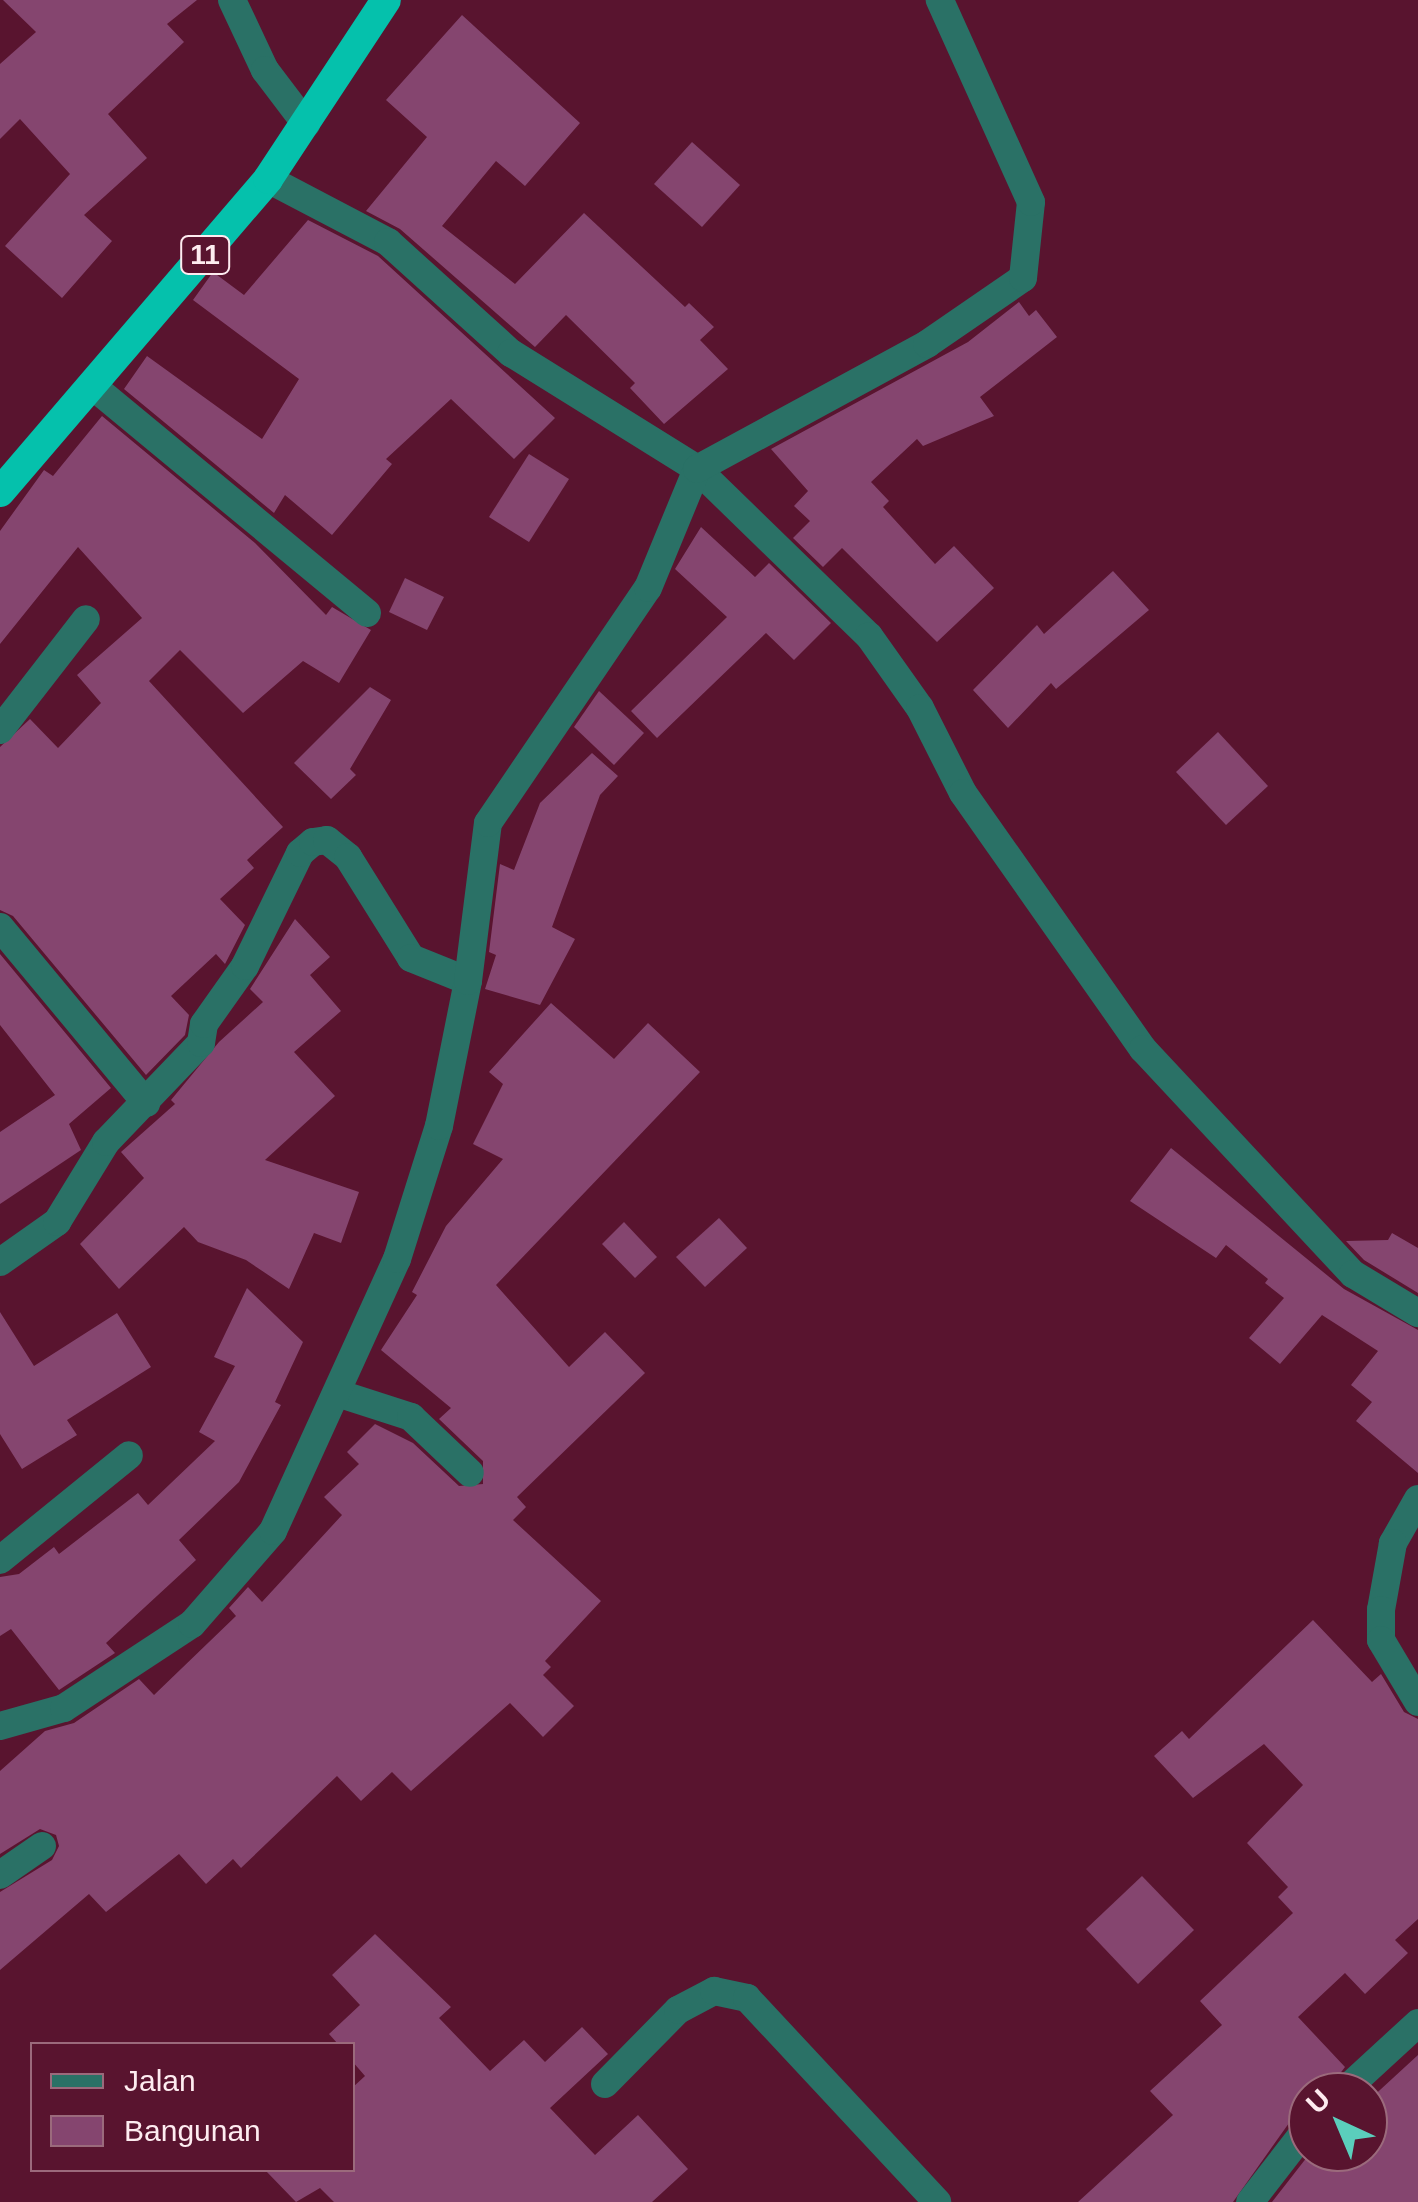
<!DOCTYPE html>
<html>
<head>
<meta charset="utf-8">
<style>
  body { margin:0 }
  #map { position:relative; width:1418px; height:2202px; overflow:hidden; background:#59142f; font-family:Helvetica,sans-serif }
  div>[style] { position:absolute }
  .building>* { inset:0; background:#85456f }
  .street>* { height:28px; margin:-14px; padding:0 14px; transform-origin:14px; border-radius:14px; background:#2a7166 }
  .highway>* { height:30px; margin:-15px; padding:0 15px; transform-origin:15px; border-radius:15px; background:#05c1ac }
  span { translate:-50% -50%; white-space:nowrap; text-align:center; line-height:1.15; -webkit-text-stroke:8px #59142f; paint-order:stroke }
  .shield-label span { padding:2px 8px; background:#59142f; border:2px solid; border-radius:8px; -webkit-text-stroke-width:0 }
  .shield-label { font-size:28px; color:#feecf0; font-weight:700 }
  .legend { position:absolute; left:30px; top:2042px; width:325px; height:130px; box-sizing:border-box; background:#59142f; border:2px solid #9b6a7c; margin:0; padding:12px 18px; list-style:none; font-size:30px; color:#feecf0 }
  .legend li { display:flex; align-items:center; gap:20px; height:50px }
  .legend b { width:50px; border:2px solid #9b6a7c }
  .north { position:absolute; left:1288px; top:2072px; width:100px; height:100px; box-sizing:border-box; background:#59142f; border:2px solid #9b6a7c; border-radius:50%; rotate:316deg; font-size:28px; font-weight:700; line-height:40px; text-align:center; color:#feecf0 }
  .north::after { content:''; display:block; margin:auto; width:35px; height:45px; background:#5bcebc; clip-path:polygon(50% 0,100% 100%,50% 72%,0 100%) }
</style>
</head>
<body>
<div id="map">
  <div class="building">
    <i style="clip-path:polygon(3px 0,197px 0,167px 24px,184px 42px,108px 114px,147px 158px,84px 215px,112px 241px,62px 298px,5px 246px,70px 174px,20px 119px,0 139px,0 64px,36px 32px)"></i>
    <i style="clip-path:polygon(462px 15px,580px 123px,525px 186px,496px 161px,442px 226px,515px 284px,584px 213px,685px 307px,689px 303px,714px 327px,700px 340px,728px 369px,664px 424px,630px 388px,635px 383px,566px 315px,535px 347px,400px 229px,366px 211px,427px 137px,386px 100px)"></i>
    <i style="clip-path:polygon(692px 142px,740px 185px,702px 227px,654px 184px)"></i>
    <i style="clip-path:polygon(308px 220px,378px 256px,555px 418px,514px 459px,451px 399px,386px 459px,392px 464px,332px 535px,285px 495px,274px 513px,124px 389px,147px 356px,262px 439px,299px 379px,193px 300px,213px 272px,244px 295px)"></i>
    <i style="clip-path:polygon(1019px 302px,1029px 316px,1036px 310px,1057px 337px,980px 397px,994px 416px,923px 446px,917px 439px,871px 482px,889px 501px,883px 507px,935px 564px,954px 546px,994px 588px,937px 642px,842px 548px,823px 567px,793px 538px,810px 521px,794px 506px,808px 491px,771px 449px,968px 342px)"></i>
    <i style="clip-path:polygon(102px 416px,255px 543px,326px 615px,332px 607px,371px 630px,339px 683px,303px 661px,243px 713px,180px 650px,149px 681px,283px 827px,247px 860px,254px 868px,220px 899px,245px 925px,225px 964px,216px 954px,171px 996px,189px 1015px,185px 1035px,146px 1075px,13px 916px,0 910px,0 747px,30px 719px,58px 748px,101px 703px,77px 675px,142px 618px,78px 547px,0 644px,0 531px,44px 470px,53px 476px)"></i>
    <i style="clip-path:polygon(529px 454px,569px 479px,529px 542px,489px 517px)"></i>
    <i style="clip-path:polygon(701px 527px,755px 577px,769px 563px,831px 623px,794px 660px,766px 633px,657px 738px,631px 711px,727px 617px,675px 569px)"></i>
    <i style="clip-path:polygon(1113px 571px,1149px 610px,1056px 689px,1051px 683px,1008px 728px,973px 690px,1037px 625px,1044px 634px)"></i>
    <i style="clip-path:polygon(405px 578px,444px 597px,427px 630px,389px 612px)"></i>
    <i style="clip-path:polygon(370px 687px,391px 700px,350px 769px,356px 775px,331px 799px,294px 763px)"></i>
    <i style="clip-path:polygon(599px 691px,644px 733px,614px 765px,574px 727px)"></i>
    <i style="clip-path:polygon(1218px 732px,1268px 786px,1226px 825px,1176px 772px)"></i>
    <i style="clip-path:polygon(592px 753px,618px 776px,600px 795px,552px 927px,575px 939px,540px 1005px,485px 989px,496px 955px,489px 952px,500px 864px,514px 870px,540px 803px)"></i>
    <i style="clip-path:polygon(295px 919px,330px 957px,310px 975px,341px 1011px,294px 1052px,335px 1096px,265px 1160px,359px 1192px,341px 1243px,314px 1233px,289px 1289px,246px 1260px,198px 1242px,184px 1227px,119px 1289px,80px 1244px,144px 1178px,121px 1152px,175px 1104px,171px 1100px,219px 1042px,263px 1002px,250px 989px)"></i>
    <i style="clip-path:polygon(0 954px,111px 1088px,69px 1124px,81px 1150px,0 1204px,0 1132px,55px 1095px,0 1025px)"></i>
    <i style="clip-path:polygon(551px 1003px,614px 1059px,648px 1023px,700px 1072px,496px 1285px,569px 1367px,605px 1332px,645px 1373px,517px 1497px,526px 1507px,513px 1520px,601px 1601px,545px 1661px,551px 1667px,543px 1675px,574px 1706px,543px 1737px,510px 1703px,411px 1791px,392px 1772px,361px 1801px,337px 1776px,241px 1868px,233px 1859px,206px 1884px,179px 1854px,106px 1912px,89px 1894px,0 1970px,0 1892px,52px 1860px,59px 1846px,56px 1835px,40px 1829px,0 1854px,0 1771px,45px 1731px,74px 1723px,139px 1679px,154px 1695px,236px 1616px,229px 1608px,248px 1587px,262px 1602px,342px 1515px,324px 1497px,359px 1464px,347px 1452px,375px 1424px,413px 1443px,459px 1486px,483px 1484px,483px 1461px,439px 1419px,451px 1408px,381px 1350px,417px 1295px,412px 1292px,446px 1226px,503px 1159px,473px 1144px,503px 1084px,489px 1072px)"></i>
    <i style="clip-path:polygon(1171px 1148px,1344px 1289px,1418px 1330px,1418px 1473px,1356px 1421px,1372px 1402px,1351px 1385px,1378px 1351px,1322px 1315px,1280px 1364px,1249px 1338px,1284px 1298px,1265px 1283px,1268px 1279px,1226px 1245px,1216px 1258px,1130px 1201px)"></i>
    <i style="clip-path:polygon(719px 1218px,747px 1248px,705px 1287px,676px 1257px)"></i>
    <i style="clip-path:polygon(624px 1222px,657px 1257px,635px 1278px,602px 1244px)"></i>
    <i style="clip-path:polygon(1392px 1233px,1418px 1248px,1418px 1293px,1364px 1260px,1346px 1241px,1388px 1240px)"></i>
    <i style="clip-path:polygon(247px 1288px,303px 1342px,275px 1402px,281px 1405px,239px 1482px,179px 1540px,196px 1560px,106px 1643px,115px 1653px,59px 1690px,11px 1629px,0 1636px,0 1577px,19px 1574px,54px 1547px,59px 1554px,138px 1493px,148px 1505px,215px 1441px,199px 1432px,235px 1366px,214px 1357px)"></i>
    <i style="clip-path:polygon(0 1312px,34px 1366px,117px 1313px,151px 1367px,67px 1420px,77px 1435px,22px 1469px,0 1434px)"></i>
    <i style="clip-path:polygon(1313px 1620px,1372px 1682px,1381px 1674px,1404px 1712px,1418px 1719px,1418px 1919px,1395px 1940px,1408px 1953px,1365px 1994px,1345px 1973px,1298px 2017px,1345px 2067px,1326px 2092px,1308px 2092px,1308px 2110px,1294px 2116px,1233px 2202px,1078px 2202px,1173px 2115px,1150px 2091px,1222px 2025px,1200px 2001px,1293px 1913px,1278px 1897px,1288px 1887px,1247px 1843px,1303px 1785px,1264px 1744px,1193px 1798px,1154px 1756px,1182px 1731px,1189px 1739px)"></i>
    <i style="clip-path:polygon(1142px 1876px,1194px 1930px,1138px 1984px,1086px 1929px)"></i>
    <i style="clip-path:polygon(375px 1934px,451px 2007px,439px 2018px,490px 2071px,524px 2040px,545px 2062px,582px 2027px,608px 2054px,550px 2108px,595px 2155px,638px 2115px,688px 2169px,652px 2202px,334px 2202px,320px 2188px,296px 2202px,265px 2170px,352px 2170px,352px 2088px,365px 2076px,352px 2061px,352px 2044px,338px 2044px,329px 2034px,360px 2005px,332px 1975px)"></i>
    <i style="clip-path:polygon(1418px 2055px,1418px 2202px,1272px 2202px,1311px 2152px,1368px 2152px,1368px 2101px)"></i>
  </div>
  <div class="street">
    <i style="left:232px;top:0;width:77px;rotate:64.8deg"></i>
    <i style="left:265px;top:70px;width:68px;rotate:52.8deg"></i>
    <i style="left:268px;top:179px;width:136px;rotate:27.7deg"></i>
    <i style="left:388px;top:242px;width:166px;rotate:42.1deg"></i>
    <i style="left:511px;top:353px;width:219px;rotate:31.9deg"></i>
    <i style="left:697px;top:469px;width:240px;rotate:44.2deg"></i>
    <i style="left:869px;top:636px;width:88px;rotate:54.7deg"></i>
    <i style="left:920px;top:708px;width:95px;rotate:63.2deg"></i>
    <i style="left:963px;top:793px;width:313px;rotate:54.9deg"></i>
    <i style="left:1143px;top:1049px;width:308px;rotate:47deg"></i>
    <i style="left:1353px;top:1274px;width:76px;rotate:31deg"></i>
    <i style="left:95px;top:388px;width:353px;rotate:39.6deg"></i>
    <i style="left:0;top:730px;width:140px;rotate:-52.2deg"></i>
    <i style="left:0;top:927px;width:229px;rotate:50.3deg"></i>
    <i style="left:0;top:1262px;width:70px;rotate:-35.1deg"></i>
    <i style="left:57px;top:1222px;width:94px;rotate:-58.5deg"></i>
    <i style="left:106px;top:1142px;width:137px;rotate:-46.2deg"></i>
    <i style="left:201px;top:1043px;width:19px;rotate:-81deg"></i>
    <i style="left:204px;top:1024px;width:71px;rotate:-54.7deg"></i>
    <i style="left:245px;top:966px;width:126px;rotate:-64deg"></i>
    <i style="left:300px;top:853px;width:17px;rotate:-40deg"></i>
    <i style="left:313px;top:842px;width:14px;rotate:-8deg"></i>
    <i style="left:327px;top:840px;width:27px;rotate:39deg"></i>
    <i style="left:348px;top:857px;width:119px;rotate:58deg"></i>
    <i style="left:411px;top:958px;width:61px;rotate:22deg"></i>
    <i style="left:340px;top:1394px;width:75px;rotate:17.9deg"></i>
    <i style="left:411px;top:1417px;width:81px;rotate:43.5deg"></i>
    <i style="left:1418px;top:1499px;width:51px;rotate:119.6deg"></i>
    <i style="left:1393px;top:1543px;width:68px;rotate:100.2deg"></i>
    <i style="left:1381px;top:1610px;width:30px;rotate:90deg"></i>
    <i style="left:1381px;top:1640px;width:72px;rotate:59.2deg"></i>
    <i style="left:0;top:1560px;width:166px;rotate:-39.1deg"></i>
    <i style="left:0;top:1726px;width:66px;rotate:-15.7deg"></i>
    <i style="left:64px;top:1708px;width:153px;rotate:-33.3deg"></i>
    <i style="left:192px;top:1624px;width:123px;rotate:-48.9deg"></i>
    <i style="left:273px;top:1531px;width:299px;rotate:-65.5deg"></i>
    <i style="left:397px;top:1259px;width:139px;rotate:-72.5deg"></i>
    <i style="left:439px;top:1126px;width:148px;rotate:-78.7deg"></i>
    <i style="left:468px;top:981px;width:159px;rotate:-82.8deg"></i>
    <i style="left:488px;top:823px;width:284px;rotate:-55.8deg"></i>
    <i style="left:648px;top:588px;width:129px;rotate:-67.6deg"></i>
    <i style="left:697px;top:469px;width:262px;rotate:-28.5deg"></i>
    <i style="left:927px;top:344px;width:116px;rotate:-34.5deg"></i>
    <i style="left:1023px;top:278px;width:76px;rotate:-84deg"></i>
    <i style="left:1031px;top:202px;width:222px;rotate:-114.3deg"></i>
    <i style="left:0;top:1875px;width:51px;rotate:-34.6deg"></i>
    <i style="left:605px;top:2084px;width:104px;rotate:-45.4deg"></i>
    <i style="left:678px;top:2010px;width:41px;rotate:-27.8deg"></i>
    <i style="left:714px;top:1991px;width:34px;rotate:12deg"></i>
    <i style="left:747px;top:1998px;width:279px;rotate:47deg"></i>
    <i style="left:1343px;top:2092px;width:102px;rotate:-42.6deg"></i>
    <i style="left:1250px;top:2202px;width:95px;rotate:-52.3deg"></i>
  </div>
  <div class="highway">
    <i style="left:0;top:492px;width:412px;rotate:-49.4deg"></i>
    <i style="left:268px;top:179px;width:214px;rotate:-56.6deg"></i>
  </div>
  <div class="shield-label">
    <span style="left:205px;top:255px">11</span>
  </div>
  <ul class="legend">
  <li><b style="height:12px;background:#2a7166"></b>Jalan</li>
  <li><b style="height:28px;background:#85456f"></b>Bangunan</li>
  </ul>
  <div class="north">U</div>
</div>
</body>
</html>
